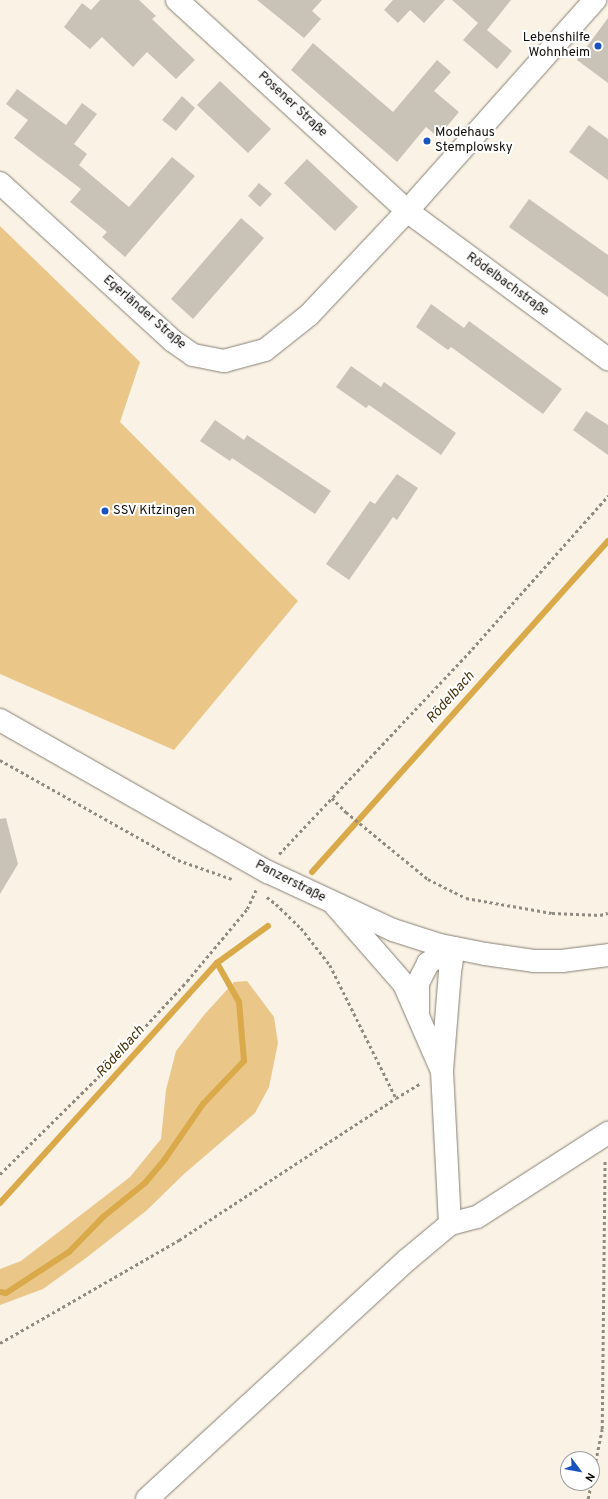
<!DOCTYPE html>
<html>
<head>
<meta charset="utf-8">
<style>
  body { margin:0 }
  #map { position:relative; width:608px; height:1499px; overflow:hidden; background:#faf2e5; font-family:Overpass,sans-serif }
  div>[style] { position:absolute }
  .green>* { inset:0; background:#eac789 }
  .stream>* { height:6px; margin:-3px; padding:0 3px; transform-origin:3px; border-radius:3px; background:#daa94a }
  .building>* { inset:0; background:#c9c2b6 }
  .path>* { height:2.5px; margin-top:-1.25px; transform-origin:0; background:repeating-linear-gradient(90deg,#908b82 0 3px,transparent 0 6px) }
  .roads { filter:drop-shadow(0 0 1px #878075) drop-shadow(0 0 1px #878075) }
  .minor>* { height:22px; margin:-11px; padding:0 11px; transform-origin:11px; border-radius:11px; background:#fff }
  .major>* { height:22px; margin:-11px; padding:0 11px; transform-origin:11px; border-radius:11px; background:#fff }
  .dots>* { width:11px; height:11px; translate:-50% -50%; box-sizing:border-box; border:2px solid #fff; border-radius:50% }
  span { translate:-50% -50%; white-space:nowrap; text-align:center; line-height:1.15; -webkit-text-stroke:4px #fff; paint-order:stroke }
  .poi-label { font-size:13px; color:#100d09 }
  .right { translate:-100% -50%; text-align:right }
  .left { translate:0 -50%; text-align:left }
  .street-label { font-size:13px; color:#100d09 }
  .water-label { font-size:14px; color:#473309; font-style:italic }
  .north { position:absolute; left:560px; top:1451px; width:40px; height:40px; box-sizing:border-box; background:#fff; border:1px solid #9f9e9d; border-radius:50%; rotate:122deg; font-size:11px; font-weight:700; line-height:16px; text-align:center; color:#100d09 }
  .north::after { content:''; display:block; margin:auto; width:14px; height:18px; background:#1853bf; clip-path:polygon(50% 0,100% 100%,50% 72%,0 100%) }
</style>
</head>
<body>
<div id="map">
  <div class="green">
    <i style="clip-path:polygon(0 226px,140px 362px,120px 422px,298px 601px,174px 750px,0 674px)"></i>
    <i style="clip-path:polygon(247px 981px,274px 1017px,278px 1043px,269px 1087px,255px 1113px,184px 1174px,146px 1211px,86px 1258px,43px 1289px,0 1305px,0 1269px,21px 1261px,130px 1177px,161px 1139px,166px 1090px,176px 1051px,204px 1015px,234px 982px)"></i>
  </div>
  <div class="stream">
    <i style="left:312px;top:872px;width:444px;rotate:-48.2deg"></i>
    <i style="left:0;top:1203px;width:324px;rotate:-47.9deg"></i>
    <i style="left:217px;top:963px;width:63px;rotate:-36deg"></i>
    <i style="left:0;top:1292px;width:6px;rotate:9deg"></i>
    <i style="left:6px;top:1293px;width:75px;rotate:-33.1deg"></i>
    <i style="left:69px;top:1252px;width:49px;rotate:-45.8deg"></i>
    <i style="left:103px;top:1217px;width:54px;rotate:-39deg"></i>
    <i style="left:145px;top:1183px;width:31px;rotate:-50deg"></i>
    <i style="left:165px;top:1159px;width:67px;rotate:-55.4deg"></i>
    <i style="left:203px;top:1104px;width:59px;rotate:-46.4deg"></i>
    <i style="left:244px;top:1061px;width:59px;rotate:-94.8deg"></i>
    <i style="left:239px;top:1002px;width:45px;rotate:-119.4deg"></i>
  </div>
  <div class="building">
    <i style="clip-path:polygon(100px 0,139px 0,156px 16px,152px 19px,195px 60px,176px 79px,147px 52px,133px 67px,102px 37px,90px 49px,64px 27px,82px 3px,91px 10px)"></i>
    <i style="clip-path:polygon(257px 0,322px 0,312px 11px,321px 19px,304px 38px)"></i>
    <i style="clip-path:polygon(393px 0,445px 0,424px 23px,410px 10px,398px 23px,384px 10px)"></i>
    <i style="clip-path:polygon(452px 0,511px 0,487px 30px,512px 51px,497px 69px,463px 40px,478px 23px)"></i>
    <i style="clip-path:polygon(608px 18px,608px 83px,577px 60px)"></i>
    <i style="clip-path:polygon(313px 43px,393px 112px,437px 60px,451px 72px,434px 91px,459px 112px,438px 137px,426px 127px,397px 162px,291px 70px)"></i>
    <i style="clip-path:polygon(220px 81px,271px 129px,248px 153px,197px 105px)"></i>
    <i style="clip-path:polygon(17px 89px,66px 125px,82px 103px,97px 114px,74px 144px,87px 154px,79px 165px,129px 207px,172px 157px,195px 176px,125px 257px,102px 237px,107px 232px,70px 202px,81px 189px,14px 138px,28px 120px,6px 104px)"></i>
    <i style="clip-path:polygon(182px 96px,195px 108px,176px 131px,162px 120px)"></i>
    <i style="clip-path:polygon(589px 125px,608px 139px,608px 180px,569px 152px)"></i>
    <i style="clip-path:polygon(307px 159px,358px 207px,335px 231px,284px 183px)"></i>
    <i style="clip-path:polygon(259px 183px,272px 194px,260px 207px,248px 196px)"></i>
    <i style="clip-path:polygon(529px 199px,608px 255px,608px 297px,509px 227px)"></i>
    <i style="clip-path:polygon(241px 218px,264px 238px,193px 319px,171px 299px)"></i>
    <i style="clip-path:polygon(431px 304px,464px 328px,469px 321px,562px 389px,543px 414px,451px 347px,448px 350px,416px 327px)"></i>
    <i style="clip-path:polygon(351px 366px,381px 387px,384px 382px,456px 433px,441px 455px,369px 405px,366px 408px,336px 387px)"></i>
    <i style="clip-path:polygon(586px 411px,608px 425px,608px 455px,573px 430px)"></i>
    <i style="clip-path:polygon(215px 420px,244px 440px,247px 435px,331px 491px,315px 514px,232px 458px,230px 461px,200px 441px)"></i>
    <i style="clip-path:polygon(397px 474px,418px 488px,397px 520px,393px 517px,349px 580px,326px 564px,370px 501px,375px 504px)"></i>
    <i style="clip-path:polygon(6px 818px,18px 864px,0 894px,0 819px)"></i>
  </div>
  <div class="path">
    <i style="left:0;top:760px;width:204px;rotate:29.3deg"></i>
    <i style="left:178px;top:860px;width:57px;rotate:19.4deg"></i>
    <i style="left:332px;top:798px;width:20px;rotate:45deg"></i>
    <i style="left:346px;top:812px;width:106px;rotate:39.3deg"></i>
    <i style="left:428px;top:879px;width:42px;rotate:26.6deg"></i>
    <i style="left:466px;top:898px;width:87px;rotate:9.9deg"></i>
    <i style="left:552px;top:913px;width:48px;rotate:2.4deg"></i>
    <i style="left:600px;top:915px;width:8px;rotate:-14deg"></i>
    <i style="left:279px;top:854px;width:282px;rotate:-46.7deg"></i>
    <i style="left:472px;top:649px;width:205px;rotate:-48.4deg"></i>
    <i style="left:267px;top:897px;width:11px;rotate:38deg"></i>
    <i style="left:276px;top:904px;width:35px;rotate:44deg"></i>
    <i style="left:301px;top:928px;width:47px;rotate:51.9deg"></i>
    <i style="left:330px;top:965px;width:148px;rotate:63.6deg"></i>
    <i style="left:0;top:1174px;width:148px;rotate:-44.7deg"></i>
    <i style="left:105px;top:1070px;width:121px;rotate:-47.3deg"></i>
    <i style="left:187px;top:981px;width:94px;rotate:-50.2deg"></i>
    <i style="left:247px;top:909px;width:21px;rotate:-65deg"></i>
    <i style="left:0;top:1343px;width:207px;rotate:-29.9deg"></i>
    <i style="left:179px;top:1240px;width:259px;rotate:-33.2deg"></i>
    <i style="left:396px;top:1098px;width:29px;rotate:-31deg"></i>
    <i style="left:592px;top:1479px;width:51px;rotate:-78.7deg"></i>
    <i style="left:602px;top:1429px;width:268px;rotate:-89.4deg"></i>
    <i style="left:588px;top:1499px;width:16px;rotate:-79deg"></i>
  </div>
  <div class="roads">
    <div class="minor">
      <i style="left:177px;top:0;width:312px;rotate:42.5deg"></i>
      <i style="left:407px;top:211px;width:250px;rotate:36.4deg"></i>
      <i style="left:0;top:183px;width:234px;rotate:42.4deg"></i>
      <i style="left:173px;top:341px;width:24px;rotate:35deg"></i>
      <i style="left:193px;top:355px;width:32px;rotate:11deg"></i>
      <i style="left:224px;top:361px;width:42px;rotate:-15deg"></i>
      <i style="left:265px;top:350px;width:56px;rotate:-38.5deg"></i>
      <i style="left:309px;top:315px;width:143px;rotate:-46.7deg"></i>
      <i style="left:407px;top:211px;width:283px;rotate:-48.3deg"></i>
      <i style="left:335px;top:905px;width:105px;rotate:48.9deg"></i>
      <i style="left:404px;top:984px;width:95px;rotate:66.4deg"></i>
      <i style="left:418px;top:1011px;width:28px;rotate:-90deg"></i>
      <i style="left:418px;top:983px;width:22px;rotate:-63deg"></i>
      <i style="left:428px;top:963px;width:30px;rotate:-30deg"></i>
      <i style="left:450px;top:1224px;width:153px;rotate:-93deg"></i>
      <i style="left:442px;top:1071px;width:99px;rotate:-85.4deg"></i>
      <i style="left:450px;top:972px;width:24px;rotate:-81deg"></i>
      <i style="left:147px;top:1499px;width:353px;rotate:-42.6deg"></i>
      <i style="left:407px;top:1260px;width:56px;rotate:-39.9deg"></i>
      <i style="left:450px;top:1224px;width:28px;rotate:-15deg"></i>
      <i style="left:477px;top:1217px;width:156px;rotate:-32.7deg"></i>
    </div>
    <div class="major">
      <i style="left:0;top:720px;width:308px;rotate:29.6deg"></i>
      <i style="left:268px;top:872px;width:138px;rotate:24.9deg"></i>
      <i style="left:393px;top:930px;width:49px;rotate:17.7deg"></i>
      <i style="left:440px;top:945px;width:46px;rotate:11.3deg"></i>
      <i style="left:485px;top:954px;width:49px;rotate:8.1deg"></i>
      <i style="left:534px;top:961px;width:28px"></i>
      <i style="left:562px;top:961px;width:46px;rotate:-7.4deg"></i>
    </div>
  </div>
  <div class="dots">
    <i style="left:598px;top:46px;background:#1853bf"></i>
    <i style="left:427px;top:141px;background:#1853bf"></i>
    <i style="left:105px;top:511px;background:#1853bf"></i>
  </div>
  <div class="poi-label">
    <span class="right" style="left:590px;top:46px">Lebenshilfe<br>Wohnheim</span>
    <span class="left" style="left:435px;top:141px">Modehaus<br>Stemplowsky</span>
    <span class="left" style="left:113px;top:511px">SSV Kitzingen</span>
  </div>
  <div class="street-label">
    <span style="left:292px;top:105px;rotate:43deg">Posener Straße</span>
    <span style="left:507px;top:285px;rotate:36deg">Rödelbachstraße</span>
    <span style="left:144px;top:313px;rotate:41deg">Egerländer Straße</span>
    <span style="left:290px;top:882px;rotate:27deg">Panzerstraße</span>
  </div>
  <div class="water-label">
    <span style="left:451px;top:698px;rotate:-48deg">Rödelbach</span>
    <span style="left:121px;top:1052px;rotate:-48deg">Rödelbach</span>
  </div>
  <div class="north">N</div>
</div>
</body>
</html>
